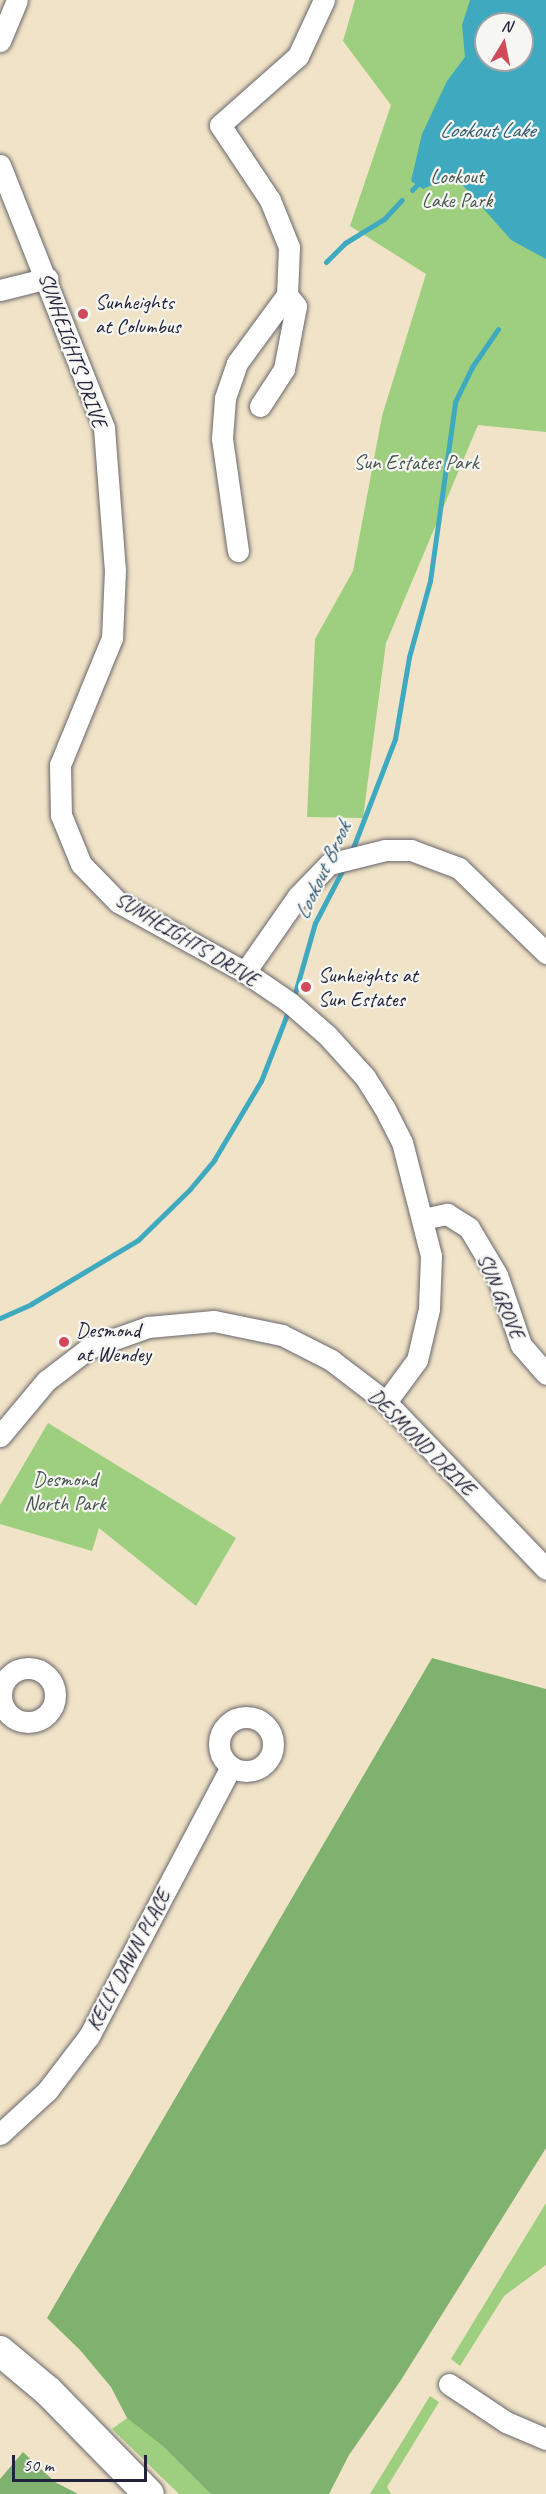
<!DOCTYPE html>
<html>
<head>
<meta charset="utf-8">
<style>
  body { margin:0 }
  #map { position:relative; width:546px; height:2494px; overflow:hidden; background:#f0e3c7; font-family:Caveat,sans-serif }
  div>[style] { position:absolute }
  .green>* { inset:0; background:#9ecf7f }
  .forest>* { inset:0; background:#7eb26e }
  .water>* { inset:0; background:#3faabf }
  .stream>* { height:5px; margin:-2.5px; padding:0 2.5px; transform-origin:2.5px; border-radius:2.5px; background:#3faabf }
  .roads { filter:drop-shadow(0 0 2px #6a666c) drop-shadow(0 0 2px #6a666c) }
  .minor>* { height:21px; margin:-10.5px; padding:0 10.5px; transform-origin:10.5px; border-radius:10.5px; background:#fff }
  .minor>.ring { margin:-10.5px; padding:0; box-sizing:content-box; background:none; border:21px solid #fff; border-radius:50% }
  .secondary>* { height:30px; margin:-15px; padding:0 15px; transform-origin:15px; border-radius:15px; background:#fff }
  .dots>* { width:16px; height:16px; translate:-50% -50%; box-sizing:border-box; border:3px solid #f6f6f2; border-radius:50% }
  span { translate:-50% -50%; white-space:nowrap; text-align:center; line-height:1.15; -webkit-text-stroke:4.5px #f6f6f2; paint-order:stroke }
  .park-label { font-size:21px; color:#47564f }
  .poi-label { font-size:21px; color:#22223b }
  .left { translate:0 -50%; text-align:left }
  .street-label { font-size:21px; color:#22223b }
  .water-label { font-size:22px; color:#2e5870; font-style:italic }
  .north { position:absolute; left:474px; top:12px; width:60px; height:60px; box-sizing:border-box; background:#f6f6f2; border:2px solid #a1a1a9; border-radius:50%; rotate:10deg; font-size:16px; font-weight:700; line-height:24px; text-align:center; color:#22223b }
  .north::after { content:''; display:block; margin:auto; width:21px; height:27px; background:#d1495b; clip-path:polygon(50% 0,100% 100%,50% 72%,0 100%) }
  .scale { position:absolute; left:12px; top:2455px; width:135px; height:27px; box-sizing:border-box; border:3px solid #22223b; border-top:0; padding-left:8px; font-size:18px; line-height:21px; white-space:nowrap; color:#22223b; -webkit-text-stroke:4px #f6f6f2; paint-order:stroke }
</style>
</head>
<body>
<div id="map">
  <div class="green">
    <i style="clip-path:polygon(evenodd,355px 0,546px 0,546px 432px,478px 425px,386px 643px,363px 818px,307px 817px,315px 639px,353px 571px,382px 416px,426px 274px,350px 226px,391px 105px,343px 41px,355px 0,486px 24px,522px 24px,522px 60px,486px 60px,486px 24px)"></i>
    <i style="clip-path:polygon(48px 1423px,236px 1538px,196px 1606px,99px 1528px,92px 1551px,0 1524px,0 1505px)"></i>
    <i style="clip-path:polygon(546px 2203px,546px 2265px,504px 2296px,460px 2366px,451px 2359px)"></i>
    <i style="clip-path:polygon(430px 2396px,439px 2402px,387px 2487px,391px 2494px,370px 2494px)"></i>
    <i style="clip-path:polygon(127px 2418px,210px 2444px,324px 2494px,179px 2494px,112px 2429px)"></i>
  </div>
  <div class="forest">
    <i style="clip-path:polygon(432px 1658px,546px 1689px,546px 2148px,401px 2380px,349px 2455px,329px 2494px,211px 2494px,163px 2446px,127px 2418px,111px 2387px,80px 2350px,47px 2318px)"></i>
    <i style="clip-path:polygon(23px 2452px,55px 2482px,78px 2494px,0 2494px,0 2479px)"></i>
  </div>
  <div class="water">
    <i style="clip-path:polygon(evenodd,470px 0,546px 0,546px 259px,511px 240px,460px 182px,443px 180px,423px 189px,411px 181px,422px 134px,447px 81px,465px 57px,462px 25px,470px 0,486px 24px,522px 24px,522px 60px,486px 60px,486px 24px)"></i>
  </div>
  <div class="stream">
    <i style="left:412px;top:190px;width:7px;rotate:-45deg"></i>
    <i style="left:326px;top:262px;width:27px;rotate:-45deg"></i>
    <i style="left:345px;top:243px;width:46px;rotate:-31.6deg"></i>
    <i style="left:384px;top:219px;width:26px;rotate:-47deg"></i>
    <i style="left:351px;top:853px;width:122px;rotate:-68.9deg"></i>
    <i style="left:395px;top:739px;width:83px;rotate:-80.3deg"></i>
    <i style="left:409px;top:657px;width:79px;rotate:-74.6deg"></i>
    <i style="left:430px;top:581px;width:181px;rotate:-82deg"></i>
    <i style="left:455px;top:402px;width:39px;rotate:-64deg"></i>
    <i style="left:472px;top:367px;width:46px;rotate:-55.6deg"></i>
    <i style="left:293px;top:1000px;width:80px;rotate:-74.1deg"></i>
    <i style="left:315px;top:923px;width:63px;rotate:-62.6deg"></i>
    <i style="left:0;top:1318px;width:34px;rotate:-24deg"></i>
    <i style="left:31px;top:1304px;width:125px;rotate:-30.9deg"></i>
    <i style="left:138px;top:1240px;width:73px;rotate:-44.4deg"></i>
    <i style="left:190px;top:1189px;width:38px;rotate:-50deg"></i>
    <i style="left:214px;top:1160px;width:92px;rotate:-59.3deg"></i>
    <i style="left:261px;top:1081px;width:77px;rotate:-68.7deg"></i>
  </div>
  <div class="roads">
    <div class="minor">
      <i style="left:0;top:41px;width:44px;rotate:-67.5deg"></i>
      <i style="left:0;top:165px;width:283px;rotate:68.4deg"></i>
      <i style="left:104px;top:428px;width:142px;rotate:85.6deg"></i>
      <i style="left:115px;top:570px;width:68px;rotate:92.5deg"></i>
      <i style="left:112px;top:638px;width:137px;rotate:112.3deg"></i>
      <i style="left:60px;top:765px;width:50px;rotate:88.9deg"></i>
      <i style="left:61px;top:815px;width:53px;rotate:67.8deg"></i>
      <i style="left:81px;top:864px;width:53px;rotate:45.8deg"></i>
      <i style="left:118px;top:902px;width:145px;rotate:28.9deg"></i>
      <i style="left:245px;top:972px;width:53px;rotate:34.3deg"></i>
      <i style="left:289px;top:1002px;width:50px;rotate:41deg"></i>
      <i style="left:327px;top:1035px;width:57px;rotate:47.9deg"></i>
      <i style="left:365px;top:1077px;width:36px;rotate:58deg"></i>
      <i style="left:384px;top:1107px;width:39px;rotate:63deg"></i>
      <i style="left:402px;top:1142px;width:118px;rotate:75.7deg"></i>
      <i style="left:431px;top:1256px;width:53px;rotate:92.2deg"></i>
      <i style="left:429px;top:1309px;width:52px;rotate:103.2deg"></i>
      <i style="left:417px;top:1360px;width:52px;rotate:126.4deg"></i>
      <i style="left:0;top:290px;width:49px;rotate:-14deg"></i>
      <i style="left:260px;top:406px;width:44px;rotate:-57deg"></i>
      <i style="left:284px;top:369px;width:64px;rotate:-79.2deg"></i>
      <i style="left:296px;top:306px;width:14px;rotate:-129deg"></i>
      <i style="left:238px;top:551px;width:114px;rotate:-98.1deg"></i>
      <i style="left:222px;top:438px;width:40px;rotate:-85.7deg"></i>
      <i style="left:225px;top:398px;width:37px;rotate:-71deg"></i>
      <i style="left:237px;top:363px;width:84px;rotate:-53.7deg"></i>
      <i style="left:287px;top:295px;width:48px;rotate:-87.6deg"></i>
      <i style="left:289px;top:247px;width:51px;rotate:-112deg"></i>
      <i style="left:270px;top:200px;width:90px;rotate:-123.7deg"></i>
      <i style="left:220px;top:125px;width:104px;rotate:-41.5deg"></i>
      <i style="left:298px;top:56px;width:62px;rotate:-65.1deg"></i>
      <i style="left:245px;top:972px;width:93px;rotate:-55.1deg"></i>
      <i style="left:298px;top:896px;width:45px;rotate:-45.9deg"></i>
      <i style="left:329px;top:864px;width:58px;rotate:-14deg"></i>
      <i style="left:385px;top:850px;width:26px"></i>
      <i style="left:411px;top:850px;width:51px;rotate:20.6deg"></i>
      <i style="left:459px;top:868px;width:122px;rotate:44.3deg"></i>
      <i style="left:423px;top:1219px;width:25px;rotate:-12deg"></i>
      <i style="left:447px;top:1214px;width:26px;rotate:32deg"></i>
      <i style="left:469px;top:1228px;width:55px;rotate:59.2deg"></i>
      <i style="left:497px;top:1275px;width:74px;rotate:71.1deg"></i>
      <i style="left:521px;top:1345px;width:38px;rotate:49deg"></i>
      <i style="left:0;top:1436px;width:72px;rotate:-50.1deg"></i>
      <i style="left:46px;top:1381px;width:54px;rotate:-37.5deg"></i>
      <i style="left:89px;top:1348px;width:63px;rotate:-19.6deg"></i>
      <i style="left:148px;top:1327px;width:66px;rotate:-5.2deg"></i>
      <i style="left:214px;top:1321px;width:69px;rotate:11.6deg"></i>
      <i style="left:282px;top:1335px;width:55px;rotate:27deg"></i>
      <i style="left:331px;top:1360px;width:69px;rotate:37.4deg"></i>
      <i style="left:386px;top:1402px;width:231px;rotate:46.2deg"></i>
      <i class="ring" style="left:1px;top:1668px;width:33px;height:33px"></i>
      <i class="ring" style="left:219px;top:1717px;width:33px;height:33px"></i>
      <i style="left:0;top:2134px;width:64px;rotate:-42.5deg"></i>
      <i style="left:47px;top:2091px;width:69px;rotate:-52.6deg"></i>
      <i style="left:89px;top:2036px;width:304px;rotate:-62.2deg"></i>
      <i style="left:449px;top:2384px;width:69px;rotate:33.7deg"></i>
      <i style="left:506px;top:2422px;width:43px;rotate:23deg"></i>
    </div>
    <div class="secondary">
      <i style="left:0;top:2351px;width:62px;rotate:39.8deg"></i>
      <i style="left:48px;top:2391px;width:144px;rotate:45.6deg"></i>
    </div>
  </div>
  <div class="dots">
    <i style="left:83px;top:314px;background:#d1495b"></i>
    <i style="left:306px;top:987px;background:#d1495b"></i>
    <i style="left:64px;top:1342px;background:#d1495b"></i>
  </div>
  <div class="park-label">
    <span style="left:457px;top:188px">Lookout<br>Lake Park</span>
    <span style="left:416px;top:462px">Sun Estates Park</span>
    <span style="left:65px;top:1491px">Desmond<br>North Park</span>
  </div>
  <div class="poi-label">
    <span class="left" style="left:95px;top:314px">Sunheights<br>at Columbus</span>
    <span class="left" style="left:318px;top:987px">Sunheights at<br>Sun Estates</span>
    <span class="left" style="left:76px;top:1342px">Desmond<br>at Wendey</span>
  </div>
  <div class="street-label">
    <span style="left:73px;top:350px;rotate:70deg">SUNHEIGHTS DRIVE</span>
    <span style="left:187px;top:939px;rotate:31deg">SUNHEIGHTS DRIVE</span>
    <span style="left:501px;top:1296px;rotate:67deg">SUN GROVE</span>
    <span style="left:422px;top:1442px;rotate:45deg">DESMOND DRIVE</span>
    <span style="left:128px;top:1960px;rotate:-62deg">KELLY DAWN PLACE</span>
  </div>
  <div class="water-label">
    <span style="left:487px;top:131px">Lookout Lake</span>
    <span style="left:323px;top:871px;rotate:-65deg">Lookout Brook</span>
  </div>
  <div class="north">N</div>
  <div class="scale">50 m</div>
</div>
</body>
</html>
